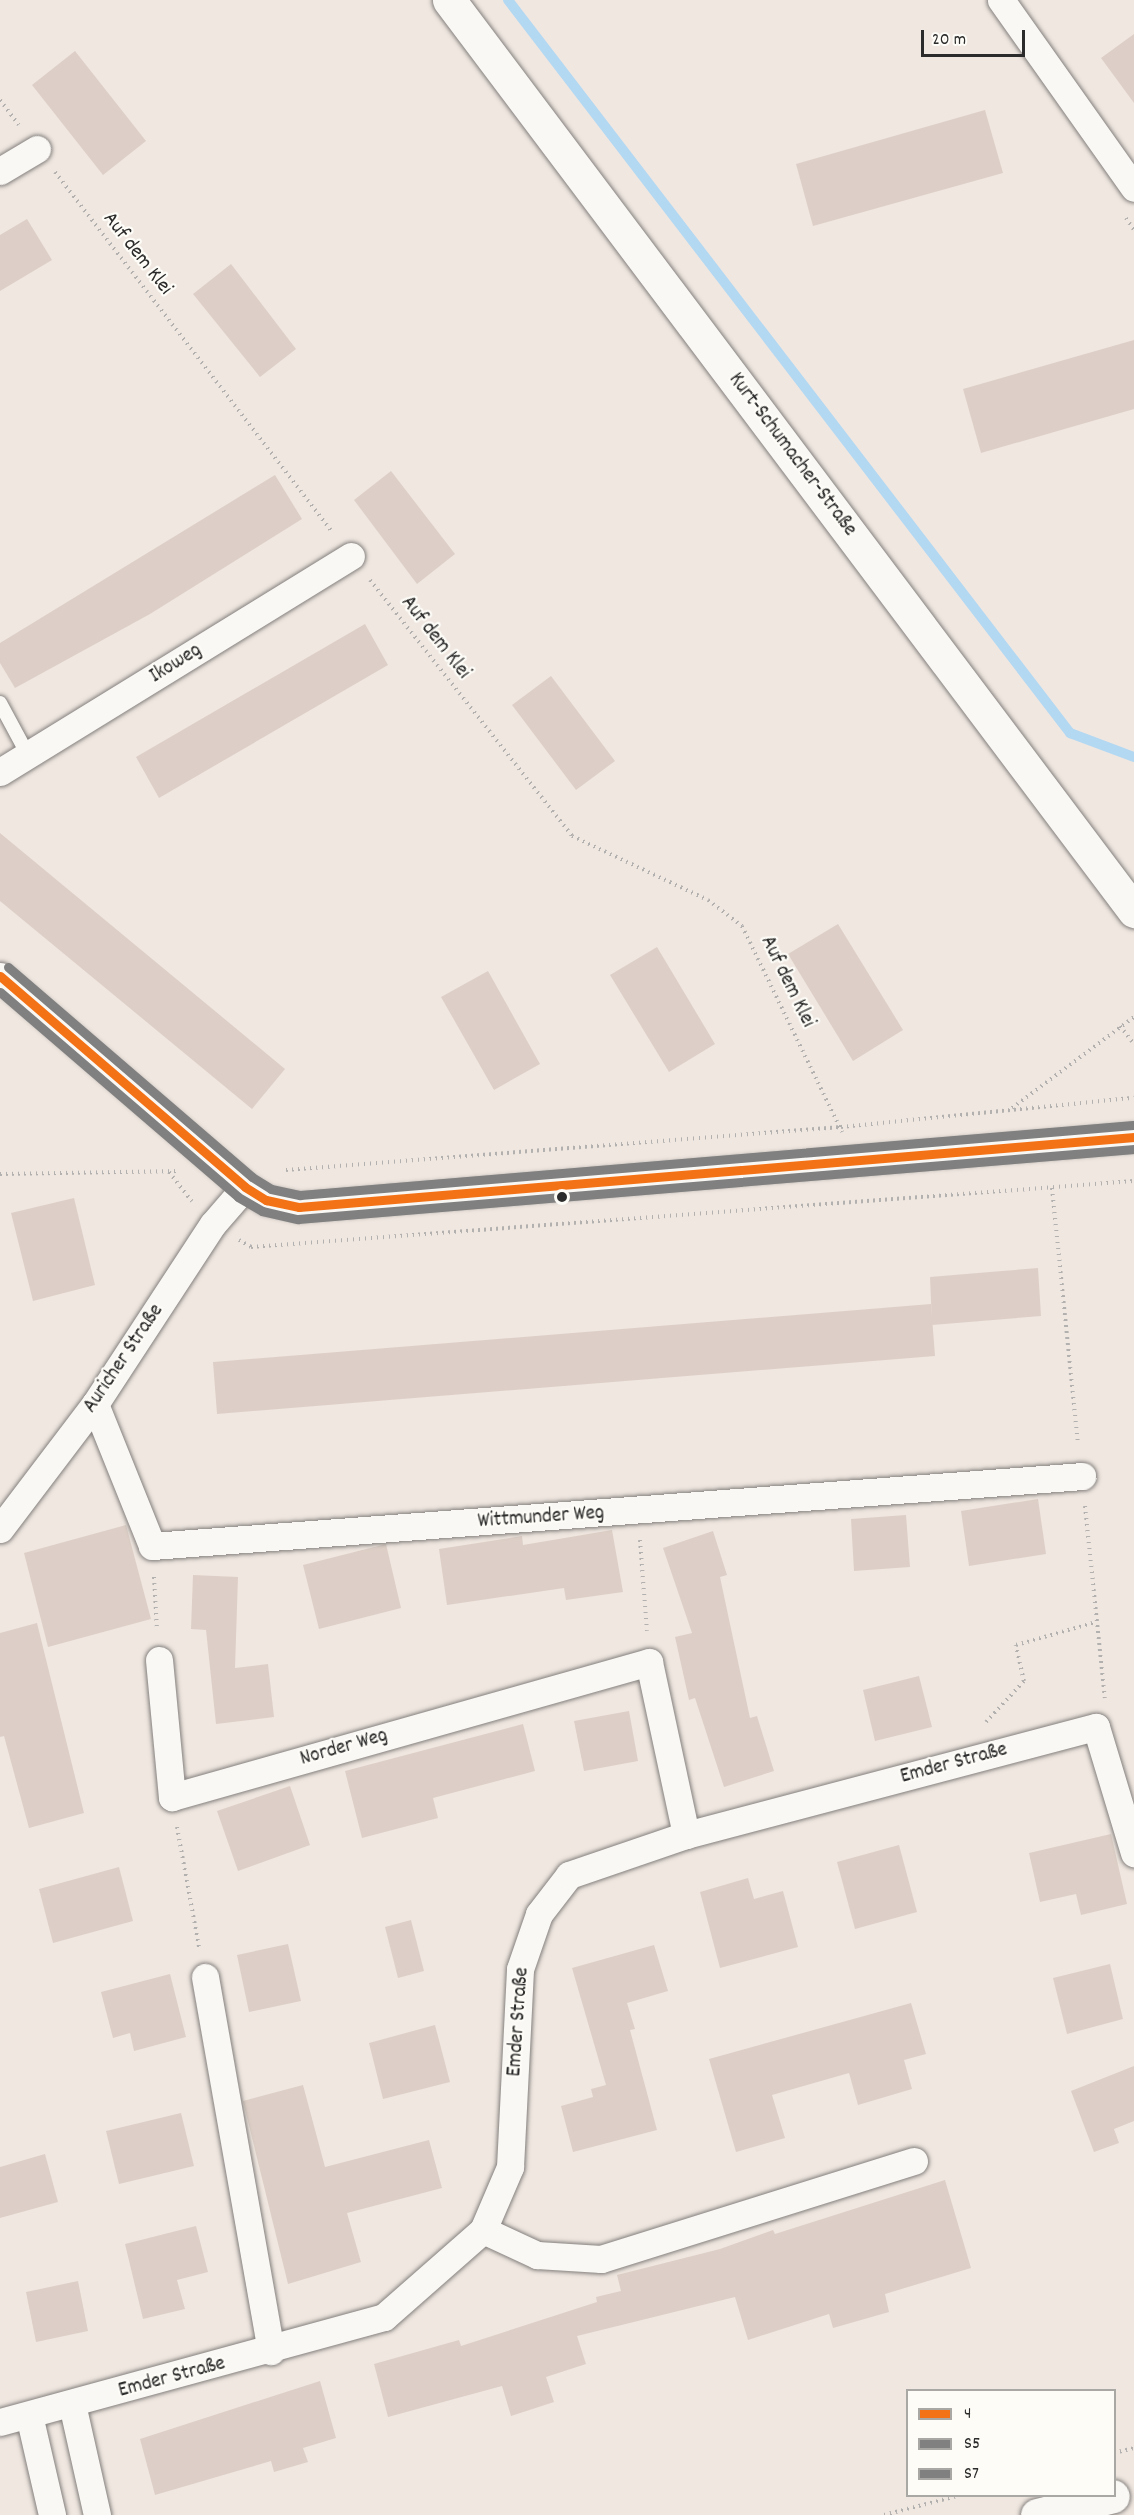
<!DOCTYPE html>
<html>
<head>
<meta charset="utf-8">
<style>
  body { margin:0 }
  #map { position:relative; width:1134px; height:2515px; overflow:hidden; background:#f0e7e1; font-family:Dekko,sans-serif }
  div>[style] { position:absolute }
  .stream>* { height:10px; margin:-5px; padding:0 5px; transform-origin:5px; border-radius:5px; background:#b3d8f2 }
  .building>* { inset:0; background:#ddcfc7 }
  .path>* { height:4px; margin-top:-2px; transform-origin:0; background:repeating-linear-gradient(90deg,#b3b1af 0 1.5px,transparent 0 6px) }
  .roads { filter:drop-shadow(0 0 2px #84807d) drop-shadow(0 0 2px #84807d) }
  .lane>* { height:14px; margin:-7px; padding:0 7px; transform-origin:7px; border-radius:7px; background:#f9f8f5 }
  .street>* { height:27px; margin:-13.5px; padding:0 13.5px; transform-origin:13.5px; border-radius:13.5px; background:#f9f8f5 }
  .secondary>* { height:33px; margin:-16.5px; padding:0 16.5px; transform-origin:16.5px; border-radius:16.5px; background:#f9f8f5 }
  .bus-1>* { height:9px; margin:-4.5px; padding:0 4.5px; transform-origin:4.5px; border-radius:4.5px; background:#f47216 }
  .bus-2>* { height:9px; margin:-4.5px; padding:0 4.5px; transform-origin:4.5px; border-radius:4.5px; background:#808080 }
  .bus-3>* { height:9px; margin:-4.5px; padding:0 4.5px; transform-origin:4.5px; border-radius:4.5px; background:#808080 }
  .dots>* { width:16px; height:16px; translate:-50% -50%; box-sizing:border-box; border:3px solid #fdfcf7; border-radius:50% }
  span { translate:-50% -50%; white-space:nowrap; text-align:center; line-height:1.15; -webkit-text-stroke:4.5px #fdfcf7; paint-order:stroke }
  .street-label { font-size:21px; color:#2b2b2b }
  .legend { position:absolute; left:906px; top:2389px; width:210px; height:108px; box-sizing:border-box; background:#fdfcf7; border:2px solid #a9a8a5; margin:0; padding:8px 10px; list-style:none; font-size:18px; color:#2b2b2b }
  .legend li { display:flex; align-items:center; gap:12px; height:30px }
  .legend b { width:30px; border:2px solid #a9a8a5 }
  .scale { position:absolute; left:921px; top:30px; width:104px; height:27px; box-sizing:border-box; border:3px solid #2b2b2b; border-top:0; padding-left:8px; font-size:18px; line-height:21px; white-space:nowrap; color:#2b2b2b; -webkit-text-stroke:4px #fdfcf7; paint-order:stroke }
</style>
</head>
<body>
<div id="map">
  <div class="stream">
    <i style="left:508px;top:0;width:924px;rotate:52.52deg"></i>
    <i style="left:1070px;top:733px;width:68px;rotate:20.6deg"></i>
  </div>
  <div class="building">
    <i style="clip-path:polygon(1134px 34px,1134px 103px,1101px 58px)"></i>
    <i style="clip-path:polygon(75px 51px,146px 141px,103px 175px,32px 85px)"></i>
    <i style="clip-path:polygon(985px 110px,1003px 173px,813px 226px,796px 164px)"></i>
    <i style="clip-path:polygon(27px 219px,52px 260px,0 291px,0 235px)"></i>
    <i style="clip-path:polygon(231px 264px,296px 349px,260px 377px,193px 294px)"></i>
    <i style="clip-path:polygon(1134px 340px,1134px 409px,981px 453px,963px 389px)"></i>
    <i style="clip-path:polygon(391px 471px,455px 554px,417px 584px,354px 500px)"></i>
    <i style="clip-path:polygon(275px 475px,302px 519px,150px 614px,15px 688px,0 663px,0 643px)"></i>
    <i style="clip-path:polygon(365px 624px,388px 665px,159px 798px,136px 757px)"></i>
    <i style="clip-path:polygon(551px 676px,615px 761px,576px 790px,512px 705px)"></i>
    <i style="clip-path:polygon(0 833px,285px 1069px,252px 1109px,0 901px)"></i>
    <i style="clip-path:polygon(838px 924px,903px 1030px,853px 1061px,788px 954px)"></i>
    <i style="clip-path:polygon(657px 947px,715px 1044px,669px 1072px,610px 975px)"></i>
    <i style="clip-path:polygon(488px 971px,540px 1064px,494px 1090px,441px 997px)"></i>
    <i style="clip-path:polygon(74px 1198px,95px 1285px,33px 1301px,11px 1213px)"></i>
    <i style="clip-path:polygon(1038px 1268px,1041px 1316px,932px 1325px,930px 1277px)"></i>
    <i style="clip-path:polygon(931px 1304px,935px 1356px,217px 1414px,213px 1362px)"></i>
    <i style="clip-path:polygon(1038px 1499px,1046px 1554px,969px 1566px,961px 1511px)"></i>
    <i style="clip-path:polygon(906px 1515px,910px 1567px,854px 1571px,851px 1519px)"></i>
    <i style="clip-path:polygon(126px 1525px,151px 1619px,48px 1647px,24px 1553px)"></i>
    <i style="clip-path:polygon(612px 1530px,623px 1592px,566px 1600px,564px 1588px,447px 1605px,439px 1549px,522px 1536px,523px 1545px)"></i>
    <i style="clip-path:polygon(713px 1531px,727px 1575px,720px 1577px,750px 1718px,757px 1716px,774px 1771px,724px 1787px,695px 1698px,689px 1700px,675px 1637px,692px 1633px,663px 1548px)"></i>
    <i style="clip-path:polygon(386px 1544px,401px 1608px,319px 1629px,303px 1565px)"></i>
    <i style="clip-path:polygon(193px 1575px,238px 1577px,235px 1668px,268px 1664px,274px 1717px,216px 1724px,206px 1630px,191px 1629px)"></i>
    <i style="clip-path:polygon(37px 1623px,84px 1813px,29px 1828px,4px 1736px,0 1737px,0 1633px)"></i>
    <i style="clip-path:polygon(919px 1676px,932px 1727px,875px 1741px,863px 1690px)"></i>
    <i style="clip-path:polygon(629px 1711px,638px 1761px,584px 1771px,574px 1721px)"></i>
    <i style="clip-path:polygon(523px 1724px,535px 1771px,433px 1798px,438px 1818px,362px 1838px,345px 1771px)"></i>
    <i style="clip-path:polygon(290px 1786px,310px 1845px,238px 1871px,217px 1811px)"></i>
    <i style="clip-path:polygon(1111px 1834px,1127px 1904px,1081px 1915px,1076px 1894px,1040px 1902px,1029px 1853px)"></i>
    <i style="clip-path:polygon(899px 1845px,917px 1912px,855px 1929px,837px 1862px)"></i>
    <i style="clip-path:polygon(119px 1867px,133px 1921px,53px 1943px,39px 1889px)"></i>
    <i style="clip-path:polygon(748px 1878px,754px 1899px,783px 1891px,798px 1947px,720px 1968px,700px 1892px)"></i>
    <i style="clip-path:polygon(411px 1920px,424px 1971px,398px 1978px,385px 1927px)"></i>
    <i style="clip-path:polygon(288px 1944px,301px 2001px,249px 2012px,237px 1955px)"></i>
    <i style="clip-path:polygon(654px 1945px,668px 1991px,627px 2003px,635px 2029px,630px 2030px,657px 2130px,573px 2152px,561px 2106px,593px 2097px,591px 2089px,606px 2085px,572px 1968px)"></i>
    <i style="clip-path:polygon(1110px 1964px,1123px 2019px,1067px 2034px,1053px 1978px)"></i>
    <i style="clip-path:polygon(170px 1974px,186px 2037px,134px 2051px,130px 2033px,113px 2038px,101px 1992px)"></i>
    <i style="clip-path:polygon(911px 2003px,926px 2054px,904px 2060px,912px 2089px,858px 2105px,849px 2073px,772px 2095px,785px 2138px,736px 2152px,709px 2059px)"></i>
    <i style="clip-path:polygon(435px 2025px,450px 2082px,383px 2099px,369px 2043px)"></i>
    <i style="clip-path:polygon(1134px 2066px,1134px 2121px,1114px 2129px,1119px 2143px,1094px 2152px,1071px 2091px)"></i>
    <i style="clip-path:polygon(303px 2085px,325px 2167px,429px 2140px,442px 2188px,347px 2213px,361px 2262px,288px 2284px,243px 2101px)"></i>
    <i style="clip-path:polygon(181px 2113px,194px 2166px,119px 2184px,106px 2131px)"></i>
    <i style="clip-path:polygon(45px 2154px,58px 2202px,0 2218px,0 2167px)"></i>
    <i style="clip-path:polygon(945px 2180px,971px 2268px,885px 2294px,889px 2312px,833px 2328px,829px 2314px,748px 2340px,735px 2297px,577px 2336px,586px 2364px,546px 2377px,554px 2402px,511px 2416px,502px 2386px,388px 2417px,374px 2364px,459px 2340px,461px 2346px,597px 2302px,596px 2297px,621px 2291px,617px 2275px,720px 2249px,773px 2230px,775px 2234px)"></i>
    <i style="clip-path:polygon(196px 2226px,208px 2272px,177px 2280px,185px 2309px,143px 2319px,125px 2244px)"></i>
    <i style="clip-path:polygon(78px 2281px,88px 2331px,36px 2342px,26px 2292px)"></i>
    <i style="clip-path:polygon(320px 2381px,336px 2438px,303px 2448px,308px 2462px,274px 2472px,271px 2461px,155px 2495px,140px 2439px)"></i>
  </div>
  <div class="path">
    <i style="left:0;top:100px;width:31px;rotate:53deg"></i>
    <i style="left:55px;top:172px;width:454px;rotate:52.4deg"></i>
    <i style="left:1126px;top:218px;width:14px;rotate:56deg"></i>
    <i style="left:370px;top:580px;width:326px;rotate:51.7deg"></i>
    <i style="left:572px;top:836px;width:150px;rotate:25.2deg"></i>
    <i style="left:708px;top:900px;width:43px;rotate:37.4deg"></i>
    <i style="left:742px;top:926px;width:229px;rotate:64.1deg"></i>
    <i style="left:1120px;top:1026px;width:23px;rotate:52deg"></i>
    <i style="left:1012px;top:1108px;width:152px;rotate:-36.7deg"></i>
    <i style="left:286px;top:1170px;width:557px;rotate:-4.43deg"></i>
    <i style="left:841px;top:1127px;width:294px;rotate:-5.7deg"></i>
    <i style="left:169px;top:1172px;width:37px;rotate:52deg"></i>
    <i style="left:0;top:1174px;width:179px;rotate:-1deg"></i>
    <i style="left:1052px;top:1188px;width:258px;rotate:84.2deg"></i>
    <i style="left:239px;top:1240px;width:14px;rotate:30deg"></i>
    <i style="left:251px;top:1247px;width:885px;rotate:-4.27deg"></i>
    <i style="left:1085px;top:1506px;width:193px;rotate:84.1deg"></i>
    <i style="left:640px;top:1540px;width:91px;rotate:85.6deg"></i>
    <i style="left:154px;top:1577px;width:52px;rotate:86.7deg"></i>
    <i style="left:986px;top:1722px;width:56px;rotate:-47.2deg"></i>
    <i style="left:1024px;top:1681px;width:37px;rotate:-103deg"></i>
    <i style="left:1016px;top:1645px;width:83px;rotate:-16deg"></i>
    <i style="left:177px;top:1827px;width:122px;rotate:79.6deg"></i>
    <i style="left:1114px;top:2453px;width:21px;rotate:-14deg"></i>
    <i style="left:884px;top:2515px;width:75px;rotate:-14.6deg"></i>
  </div>
  <div class="roads">
    <div class="lane">
      <i style="left:0;top:703px;width:59px;rotate:61.7deg"></i>
    </div>
    <div class="street">
      <i style="left:1001px;top:0;width:230px;rotate:54.7deg"></i>
      <i style="left:0;top:171px;width:43px;rotate:-30.7deg"></i>
      <i style="left:0;top:772px;width:412px;rotate:-31.6deg"></i>
      <i style="left:0;top:976px;width:323px;rotate:40.7deg"></i>
      <i style="left:245px;top:1187px;width:25px;rotate:32deg"></i>
      <i style="left:266px;top:1200px;width:34px;rotate:12deg"></i>
      <i style="left:299px;top:1207px;width:838px;rotate:-4.79deg"></i>
      <i style="left:95px;top:1404px;width:153px;rotate:68.1deg"></i>
      <i style="left:152px;top:1546px;width:933px;rotate:-4.3deg"></i>
      <i style="left:0;top:1529px;width:157px;rotate:-52.8deg"></i>
      <i style="left:95px;top:1404px;width:215px;rotate:-56.8deg"></i>
      <i style="left:213px;top:1224px;width:49px;rotate:-49.1deg"></i>
      <i style="left:159px;top:1660px;width:138px;rotate:84.6deg"></i>
      <i style="left:172px;top:1797px;width:496px;rotate:-15.8deg"></i>
      <i style="left:649px;top:1662px;width:177px;rotate:77.9deg"></i>
      <i style="left:205px;top:1977px;width:380px;rotate:80deg"></i>
      <i style="left:483px;top:2230px;width:60px;rotate:24.8deg"></i>
      <i style="left:537px;top:2255px;width:64px;rotate:3.6deg"></i>
      <i style="left:601px;top:2259px;width:328px;rotate:-17.4deg"></i>
      <i style="left:72px;top:2404px;width:114px;rotate:77.3deg"></i>
      <i style="left:29px;top:2415px;width:103px;rotate:77deg"></i>
      <i style="left:0;top:2422px;width:398px;rotate:-15.3deg"></i>
      <i style="left:384px;top:2317px;width:132px;rotate:-41.3deg"></i>
      <i style="left:483px;top:2230px;width:69px;rotate:-66.8deg"></i>
      <i style="left:510px;top:2167px;width:198px;rotate:-87.1deg"></i>
      <i style="left:520px;top:1969px;width:58px;rotate:-70.9deg"></i>
      <i style="left:539px;top:1914px;width:49px;rotate:-52.4deg"></i>
      <i style="left:569px;top:1875px;width:124px;rotate:-18.9deg"></i>
      <i style="left:686px;top:1835px;width:424px;rotate:-14.8deg"></i>
      <i style="left:1096px;top:1727px;width:132px;rotate:73.2deg"></i>
    </div>
    <div class="secondary">
      <i style="left:449px;top:0;width:1140px;rotate:53.06deg"></i>
      <i style="left:1037px;top:2515px;width:78px;rotate:-14deg"></i>
    </div>
  </div>
  <div class="bus-1">
    <i style="left:0;top:976px;width:323px;rotate:40.7deg"></i>
    <i style="left:245px;top:1187px;width:25px;rotate:32deg"></i>
    <i style="left:266px;top:1200px;width:34px;rotate:12deg"></i>
    <i style="left:299px;top:1207px;width:838px;rotate:-4.79deg"></i>
  </div>
  <div class="bus-2">
    <i style="left:0;top:992px;width:314px;rotate:40.7deg"></i>
    <i style="left:238px;top:1197px;width:28px;rotate:30deg"></i>
    <i style="left:262px;top:1211px;width:37px;rotate:13deg"></i>
    <i style="left:298px;top:1219px;width:839px;rotate:-4.79deg"></i>
  </div>
  <div class="bus-3">
    <i style="left:8px;top:967px;width:322px;rotate:40.7deg"></i>
    <i style="left:252px;top:1177px;width:22px;rotate:32deg"></i>
    <i style="left:271px;top:1189px;width:30px;rotate:12deg"></i>
    <i style="left:300px;top:1195px;width:836px;rotate:-4.8deg"></i>
  </div>
  <div class="dots">
    <i style="left:562px;top:1197px;background:#2b2b2b"></i>
  </div>
  <div class="street-label">
    <span style="left:137px;top:254px;rotate:52deg">Auf dem Klei</span>
    <span style="left:792px;top:455px;rotate:53deg">Kurt-Schumacher-Straße</span>
    <span style="left:435px;top:638px;rotate:52deg">Auf dem Klei</span>
    <span style="left:176px;top:664px;rotate:-32deg">Ikoweg</span>
    <span style="left:787px;top:982px;rotate:64deg">Auf dem Klei</span>
    <span style="left:124px;top:1359px;rotate:-56deg">Auricher Straße</span>
    <span style="left:541px;top:1518px;rotate:-4deg">Wittmunder Weg</span>
    <span style="left:344px;top:1748px;rotate:-16deg">Norder Weg</span>
    <span style="left:954px;top:1764px;rotate:-15deg">Emder Straße</span>
    <span style="left:519px;top:2022px;rotate:-86deg">Emder Straße</span>
    <span style="left:172px;top:2378px;rotate:-15deg">Emder Straße</span>
  </div>
  <ul class="legend">
  <li><b style="height:8px;background:#f47216"></b>4</li>
  <li><b style="height:8px;background:#808080"></b>S5</li>
  <li><b style="height:8px;background:#808080"></b>S7</li>
  </ul>
  <div class="scale">20 m</div>
</div>
</body>
</html>
